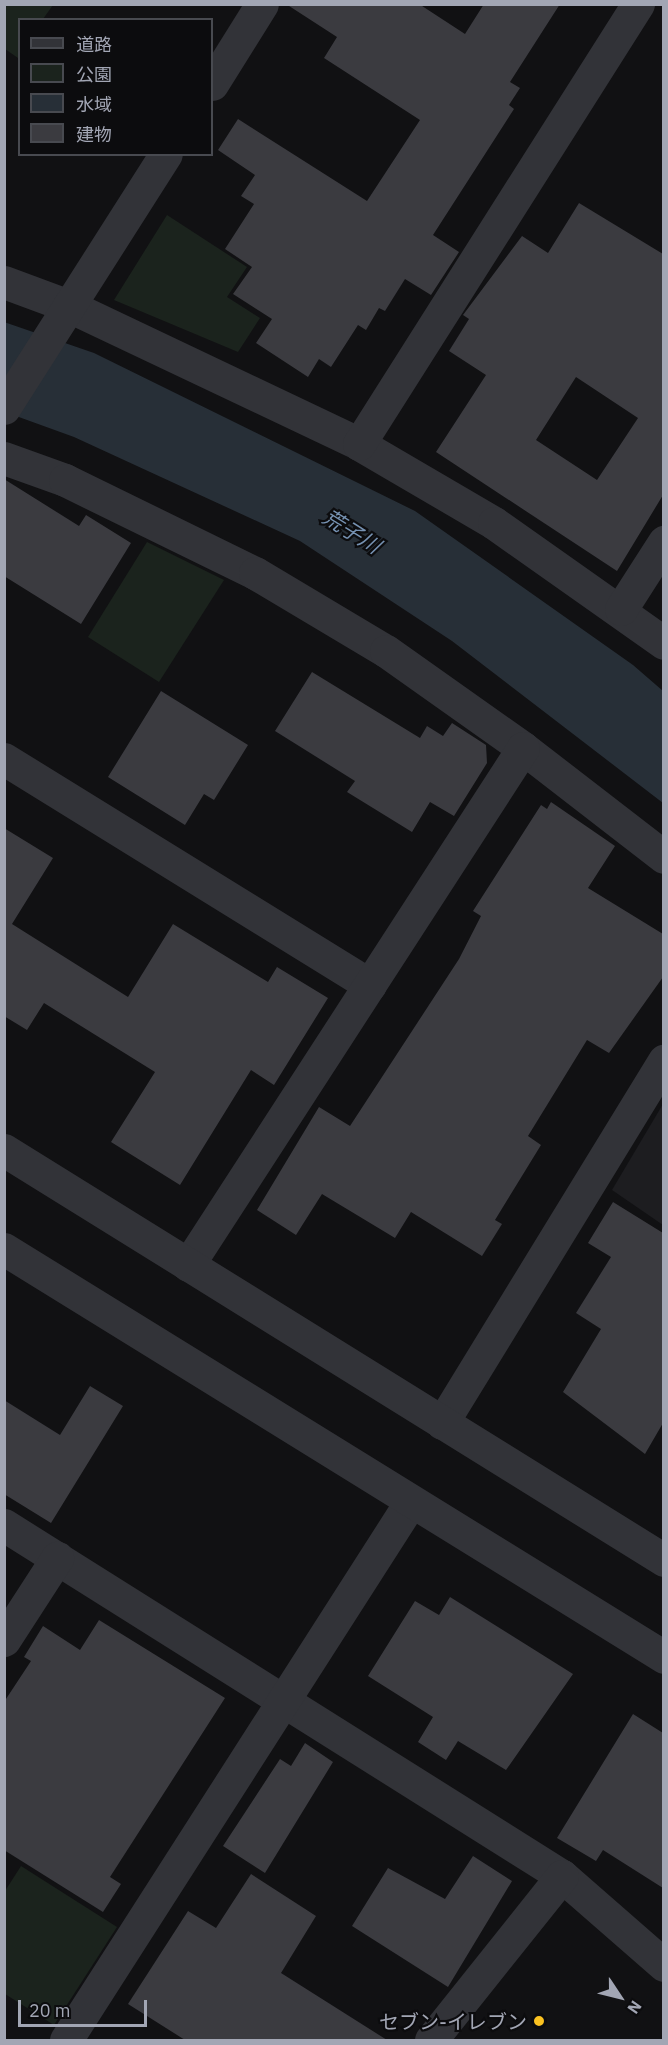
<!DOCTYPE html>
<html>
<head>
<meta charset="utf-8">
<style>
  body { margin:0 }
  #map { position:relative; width:668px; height:2045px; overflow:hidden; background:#111113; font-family:"IBM Plex Sans","Noto Sans JP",sans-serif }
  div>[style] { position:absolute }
  .built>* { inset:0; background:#1d1d20 }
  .green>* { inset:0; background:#1b231d }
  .water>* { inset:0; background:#272f37 }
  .building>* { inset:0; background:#3b3b40 }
  .minor>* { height:33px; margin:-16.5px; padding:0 16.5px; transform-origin:16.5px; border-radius:16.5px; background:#323338 }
  .tertiary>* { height:33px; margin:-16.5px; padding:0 16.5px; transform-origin:16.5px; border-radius:16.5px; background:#323338 }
  .dots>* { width:16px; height:16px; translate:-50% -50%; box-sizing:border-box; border:3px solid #0c0c0e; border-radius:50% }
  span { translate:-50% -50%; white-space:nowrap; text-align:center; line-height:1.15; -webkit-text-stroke:4.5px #0c0c0e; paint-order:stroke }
  .poi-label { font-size:20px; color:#a2a6b4 }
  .right { translate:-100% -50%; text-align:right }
  .water-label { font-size:21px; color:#7692b2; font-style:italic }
  .frame { position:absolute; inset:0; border:6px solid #a2a6b4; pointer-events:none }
  .legend { position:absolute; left:18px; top:18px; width:195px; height:138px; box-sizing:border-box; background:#0c0c0e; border:2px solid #484a50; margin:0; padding:8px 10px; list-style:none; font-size:18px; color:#a2a6b4 }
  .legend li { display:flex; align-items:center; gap:12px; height:30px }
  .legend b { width:30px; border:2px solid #484a50 }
  .north { position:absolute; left:590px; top:1967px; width:60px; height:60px; -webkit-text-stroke:4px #0c0c0e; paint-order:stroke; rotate:125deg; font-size:16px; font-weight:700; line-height:24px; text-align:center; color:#a2a6b4 }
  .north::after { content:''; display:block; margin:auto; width:21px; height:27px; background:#a2a6b4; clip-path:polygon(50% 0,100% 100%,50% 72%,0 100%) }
  .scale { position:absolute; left:18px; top:2000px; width:129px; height:27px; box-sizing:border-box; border:3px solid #a2a6b4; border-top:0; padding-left:8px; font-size:18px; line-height:21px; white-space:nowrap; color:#a2a6b4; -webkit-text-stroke:4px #0c0c0e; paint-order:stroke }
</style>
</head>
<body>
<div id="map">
  <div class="built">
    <i style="clip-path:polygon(663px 1104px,663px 1225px,612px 1190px)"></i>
  </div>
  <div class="green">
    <i style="clip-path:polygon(4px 5px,53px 5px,43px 19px,20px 20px,18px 58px,5px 49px)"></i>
    <i style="clip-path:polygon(167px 215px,247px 267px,227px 297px,260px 318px,238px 352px,114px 300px)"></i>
    <i style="clip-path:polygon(147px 542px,224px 580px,159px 682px,88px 637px)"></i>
    <i style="clip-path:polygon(21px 1866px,117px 1927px,54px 2025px,5px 1994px,5px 1891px)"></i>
  </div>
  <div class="water">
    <i style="clip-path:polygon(4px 322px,94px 353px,415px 511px,633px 665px,663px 691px,663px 803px,452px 641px,300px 541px,74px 437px,5px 412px)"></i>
  </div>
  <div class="building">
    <i style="clip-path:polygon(286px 4px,419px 4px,465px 34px,484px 4px,560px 4px,510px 82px,520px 88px,509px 105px,514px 109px,433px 235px,459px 252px,431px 295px,405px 279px,385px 311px,379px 308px,366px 330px,358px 325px,331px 367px,319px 359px,308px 377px,256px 343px,272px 319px,233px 294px,252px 267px,225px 249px,254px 204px,241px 196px,255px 175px,218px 150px,238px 119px,367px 201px,420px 120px,324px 58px,337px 37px)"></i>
    <i style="clip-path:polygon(evenodd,579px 203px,663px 254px,663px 495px,617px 571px,436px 452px,486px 375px,449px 351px,469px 319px,463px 315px,522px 236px,548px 253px,579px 203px,576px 377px,638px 418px,597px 480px,536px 440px,576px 377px)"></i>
    <i style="clip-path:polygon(4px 479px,79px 526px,86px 515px,131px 543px,81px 624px,4px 576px)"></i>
    <i style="clip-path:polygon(312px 672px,420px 738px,427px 726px,443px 736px,452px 723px,486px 745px,487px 763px,454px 816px,430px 802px,412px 832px,347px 792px,355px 781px,275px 731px)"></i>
    <i style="clip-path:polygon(161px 691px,248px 745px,214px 800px,204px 794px,185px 825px,108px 777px)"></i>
    <i style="clip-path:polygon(551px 802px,615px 846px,588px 888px,663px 934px,663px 977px,609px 1053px,587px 1040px,528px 1136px,541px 1145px,495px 1220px,502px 1224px,482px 1256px,411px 1212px,395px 1238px,322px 1194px,296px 1235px,257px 1210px,319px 1107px,350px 1126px,459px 959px,481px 916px,473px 911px,541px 805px,547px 809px)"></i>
    <i style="clip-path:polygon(4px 828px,53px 858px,12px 924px,128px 997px,173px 924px,268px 982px,277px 967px,328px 998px,274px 1085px,251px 1070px,180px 1185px,111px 1142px,155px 1072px,44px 1003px,27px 1030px,4px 1016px)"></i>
    <i style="clip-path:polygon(613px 1202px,663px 1233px,663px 1423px,645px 1454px,563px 1392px,601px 1329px,576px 1313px,611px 1257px,588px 1243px)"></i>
    <i style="clip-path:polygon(90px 1386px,123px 1406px,51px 1523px,4px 1494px,4px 1400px,60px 1435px)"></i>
    <i style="clip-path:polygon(450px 1597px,573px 1674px,506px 1770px,458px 1741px,446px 1760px,418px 1742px,433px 1717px,368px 1676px,415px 1601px,439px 1615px)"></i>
    <i style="clip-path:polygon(99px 1620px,225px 1698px,110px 1877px,121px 1884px,103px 1912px,4px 1850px,4px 1702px,31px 1661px,24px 1657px,43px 1626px,80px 1650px)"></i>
    <i style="clip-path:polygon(633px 1714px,663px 1733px,663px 1888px,603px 1850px,596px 1861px,557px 1838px)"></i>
    <i style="clip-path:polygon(305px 1743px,333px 1762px,265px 1873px,223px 1846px,280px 1759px,291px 1766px)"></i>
    <i style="clip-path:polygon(473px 1856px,512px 1881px,448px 1987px,352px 1926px,388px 1868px,445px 1899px)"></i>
    <i style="clip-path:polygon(251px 1874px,316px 1916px,281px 1973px,387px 2040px,185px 2040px,128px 2004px,188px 1911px,216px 1928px)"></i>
  </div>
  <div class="minor">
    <i style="left:212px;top:84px;width:94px;rotate:-58deg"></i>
    <i style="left:4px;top:282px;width:69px;rotate:20.3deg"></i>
    <i style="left:69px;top:306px;width:321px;rotate:25.4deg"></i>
    <i style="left:359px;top:444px;width:156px;rotate:30.3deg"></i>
    <i style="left:494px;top:523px;width:208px;rotate:35.2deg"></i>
    <i style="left:4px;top:408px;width:301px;rotate:-57.5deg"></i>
    <i style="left:359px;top:444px;width:521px;rotate:-57.62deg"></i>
    <i style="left:4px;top:458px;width:65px;rotate:19.8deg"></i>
    <i style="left:65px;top:480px;width:212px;rotate:26.1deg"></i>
    <i style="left:255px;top:573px;width:152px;rotate:30.8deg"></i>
    <i style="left:386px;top:651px;width:168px;rotate:35.3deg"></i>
    <i style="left:523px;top:748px;width:178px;rotate:37.7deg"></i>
    <i style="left:621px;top:609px;width:80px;rotate:-57.3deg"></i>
    <i style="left:4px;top:759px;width:430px;rotate:31.7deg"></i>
    <i style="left:188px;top:1265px;width:616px;rotate:-57.06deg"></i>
    <i style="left:442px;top:1423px;width:425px;rotate:-58.5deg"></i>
    <i style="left:4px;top:1525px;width:659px;rotate:32.17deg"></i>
    <i style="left:562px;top:1876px;width:135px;rotate:41.1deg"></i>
    <i style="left:4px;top:1640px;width:98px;rotate:-57.1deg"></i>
    <i style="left:66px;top:2040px;width:638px;rotate:-57.36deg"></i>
    <i style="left:431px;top:2040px;width:210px;rotate:-51.4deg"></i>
  </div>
  <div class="tertiary">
    <i style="left:4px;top:1150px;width:777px;rotate:31.85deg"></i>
    <i style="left:4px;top:1249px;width:776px;rotate:31.72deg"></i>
  </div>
  <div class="dots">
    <i style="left:539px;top:2021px;background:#fbc221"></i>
  </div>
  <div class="poi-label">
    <span class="right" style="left:527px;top:2021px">セブン-イレブン</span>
  </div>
  <div class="water-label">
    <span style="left:352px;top:531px;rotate:32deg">荒子川</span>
  </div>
  <div class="frame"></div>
  <ul class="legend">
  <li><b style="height:8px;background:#323338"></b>道路</li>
  <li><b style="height:16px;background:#1b231d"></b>公園</li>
  <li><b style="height:16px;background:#272f37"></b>水域</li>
  <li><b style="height:16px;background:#3b3b40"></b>建物</li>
  </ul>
  <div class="north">N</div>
  <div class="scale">20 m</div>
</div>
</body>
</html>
